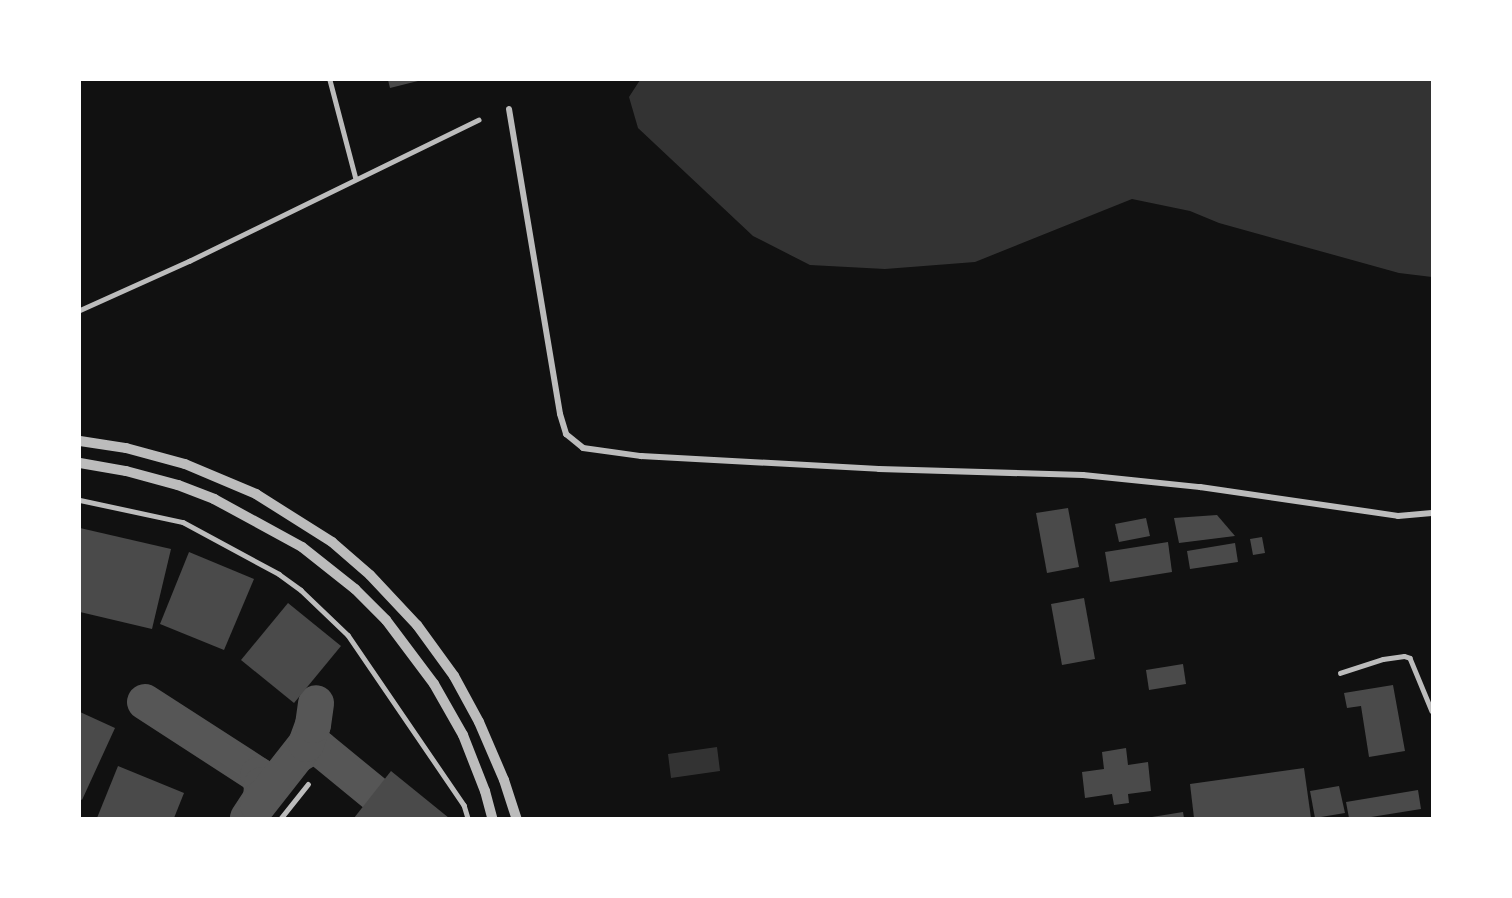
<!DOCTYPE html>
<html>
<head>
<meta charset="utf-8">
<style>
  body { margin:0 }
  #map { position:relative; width:1512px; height:898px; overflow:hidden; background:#111; font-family:"Space Grotesk",sans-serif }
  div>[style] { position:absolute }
  .water>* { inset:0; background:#333 }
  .taxiway>* { height:36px; margin:-18px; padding:0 18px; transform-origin:18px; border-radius:18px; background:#565656 }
  .building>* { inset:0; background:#4a4a4a }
  .service>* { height:4.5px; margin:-2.25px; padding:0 2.25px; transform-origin:2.25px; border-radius:2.25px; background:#bcbcbc }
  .minor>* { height:6px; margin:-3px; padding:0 3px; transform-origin:3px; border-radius:3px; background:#bcbcbc }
  .tertiary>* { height:10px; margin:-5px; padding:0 5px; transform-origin:5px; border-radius:5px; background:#bcbcbc }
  span { translate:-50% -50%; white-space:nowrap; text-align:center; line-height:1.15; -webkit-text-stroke:6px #fff; paint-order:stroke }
  .frame { position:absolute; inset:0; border:81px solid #fff; pointer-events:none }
</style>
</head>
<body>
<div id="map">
  <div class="water">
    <i style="clip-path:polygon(640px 80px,1432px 80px,1432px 277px,1399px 273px,1219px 223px,1190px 211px,1132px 199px,975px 262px,885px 269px,810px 265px,753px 236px,638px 128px,629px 97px)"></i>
    <i style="clip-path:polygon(717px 747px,720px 771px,671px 778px,668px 754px)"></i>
  </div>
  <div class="taxiway">
    <i style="left:145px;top:702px;width:135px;rotate:32.9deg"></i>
    <i style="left:258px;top:775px;width:11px;rotate:68deg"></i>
    <i style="left:262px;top:785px;width:13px;rotate:94deg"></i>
    <i style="left:261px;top:798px;width:24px;rotate:123deg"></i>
    <i style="left:298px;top:755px;width:13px;rotate:-32deg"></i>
    <i style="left:309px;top:748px;width:10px"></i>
    <i style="left:319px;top:748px;width:71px;rotate:39.3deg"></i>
    <i style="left:258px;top:805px;width:78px;rotate:-51.8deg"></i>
    <i style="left:306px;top:744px;width:20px;rotate:-70deg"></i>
    <i style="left:313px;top:725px;width:22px;rotate:-82deg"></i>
  </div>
  <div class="building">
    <i style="clip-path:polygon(388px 80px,422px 80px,390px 88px)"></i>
    <i style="clip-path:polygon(1068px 508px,1079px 567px,1047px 573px,1036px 513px)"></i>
    <i style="clip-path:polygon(1217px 515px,1235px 536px,1179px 543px,1174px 518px)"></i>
    <i style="clip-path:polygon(1146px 518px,1150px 536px,1119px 542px,1115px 524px)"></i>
    <i style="clip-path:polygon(80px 528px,171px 549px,152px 629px,80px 612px)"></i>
    <i style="clip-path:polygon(1262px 537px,1265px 553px,1253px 555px,1250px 539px)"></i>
    <i style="clip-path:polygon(1168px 542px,1172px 572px,1110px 582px,1105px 552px)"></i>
    <i style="clip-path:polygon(1235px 543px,1238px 562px,1190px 569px,1187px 551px)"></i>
    <i style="clip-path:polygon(189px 552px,254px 579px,224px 650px,160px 624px)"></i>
    <i style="clip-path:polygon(1084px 598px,1095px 659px,1062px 665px,1051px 604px)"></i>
    <i style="clip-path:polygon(288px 603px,341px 646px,294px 703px,241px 660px)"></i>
    <i style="clip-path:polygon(1183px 664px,1186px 684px,1149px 690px,1146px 670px)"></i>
    <i style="clip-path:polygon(1393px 685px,1405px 751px,1369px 757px,1361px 706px,1347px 708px,1344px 693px)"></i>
    <i style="clip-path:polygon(80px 712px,115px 728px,82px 800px,80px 799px)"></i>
    <i style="clip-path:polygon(1126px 748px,1128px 765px,1148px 762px,1151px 791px,1128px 794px,1129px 803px,1114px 805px,1112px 794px,1085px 798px,1082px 772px,1104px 769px,1102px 752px)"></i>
    <i style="clip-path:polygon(118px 766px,184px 793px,174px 818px,97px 818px)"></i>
    <i style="clip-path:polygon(1304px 768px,1311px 818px,1194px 818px,1190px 784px)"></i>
    <i style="clip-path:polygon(391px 771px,449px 818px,354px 818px)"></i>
    <i style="clip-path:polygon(1339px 786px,1345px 813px,1315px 818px,1310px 791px)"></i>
    <i style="clip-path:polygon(1418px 790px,1421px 809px,1365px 818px,1349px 818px,1346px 802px)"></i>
    <i style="clip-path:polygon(1183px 812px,1184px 818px,1152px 818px,1152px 817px)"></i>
  </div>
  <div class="service">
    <i style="left:330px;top:80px;width:102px;rotate:75.3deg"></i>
    <i style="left:80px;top:310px;width:120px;rotate:-24.2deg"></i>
    <i style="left:189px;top:261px;width:322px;rotate:-26deg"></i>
    <i style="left:80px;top:500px;width:105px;rotate:12.1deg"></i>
    <i style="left:183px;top:522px;width:109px;rotate:28.4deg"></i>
    <i style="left:279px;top:574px;width:27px;rotate:36deg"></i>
    <i style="left:301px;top:590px;width:65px;rotate:43.8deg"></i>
    <i style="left:348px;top:635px;width:206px;rotate:55.7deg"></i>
    <i style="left:464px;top:805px;width:14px;rotate:73deg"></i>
    <i style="left:1340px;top:673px;width:45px;rotate:-18deg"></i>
    <i style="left:1383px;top:659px;width:21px;rotate:-8deg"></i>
    <i style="left:1404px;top:656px;width:6px;rotate:18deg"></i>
    <i style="left:1410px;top:658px;width:57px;rotate:67.5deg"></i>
    <i style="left:281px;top:818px;width:43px;rotate:-51.5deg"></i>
  </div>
  <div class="minor">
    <i style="left:509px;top:109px;width:309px;rotate:80.5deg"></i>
    <i style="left:560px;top:414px;width:21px;rotate:73deg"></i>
    <i style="left:566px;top:434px;width:22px;rotate:39deg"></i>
    <i style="left:583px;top:448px;width:59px;rotate:7.9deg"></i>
    <i style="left:641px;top:456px;width:238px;rotate:3.1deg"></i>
    <i style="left:879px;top:469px;width:204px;rotate:1.7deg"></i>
    <i style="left:1083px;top:475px;width:118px;rotate:5.9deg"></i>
    <i style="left:1200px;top:487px;width:200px;rotate:8.3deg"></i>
    <i style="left:1398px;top:516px;width:34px;rotate:-5deg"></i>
  </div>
  <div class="tertiary">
    <i style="left:80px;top:441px;width:47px;rotate:8.7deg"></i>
    <i style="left:126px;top:448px;width:61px;rotate:15.2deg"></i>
    <i style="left:185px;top:464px;width:77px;rotate:22.9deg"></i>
    <i style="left:256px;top:494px;width:90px;rotate:32.3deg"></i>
    <i style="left:332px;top:542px;width:50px;rotate:41deg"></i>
    <i style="left:370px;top:575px;width:69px;rotate:46.8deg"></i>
    <i style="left:417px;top:625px;width:63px;rotate:54deg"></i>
    <i style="left:454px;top:676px;width:52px;rotate:61.5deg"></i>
    <i style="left:479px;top:722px;width:63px;rotate:66.7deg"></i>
    <i style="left:504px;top:780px;width:40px;rotate:72deg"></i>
    <i style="left:80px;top:463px;width:47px;rotate:9.9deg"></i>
    <i style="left:126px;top:471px;width:54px;rotate:15.1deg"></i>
    <i style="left:178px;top:485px;width:39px;rotate:21deg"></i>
    <i style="left:214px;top:499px;width:100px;rotate:28.6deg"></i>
    <i style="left:302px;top:547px;width:68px;rotate:38.4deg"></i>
    <i style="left:355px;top:589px;width:44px;rotate:45deg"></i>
    <i style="left:386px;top:620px;width:80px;rotate:53.1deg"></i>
    <i style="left:434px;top:684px;width:59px;rotate:60.4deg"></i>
    <i style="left:463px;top:735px;width:60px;rotate:68.6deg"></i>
    <i style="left:485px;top:791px;width:28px;rotate:75deg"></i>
  </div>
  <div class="frame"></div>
</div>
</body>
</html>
